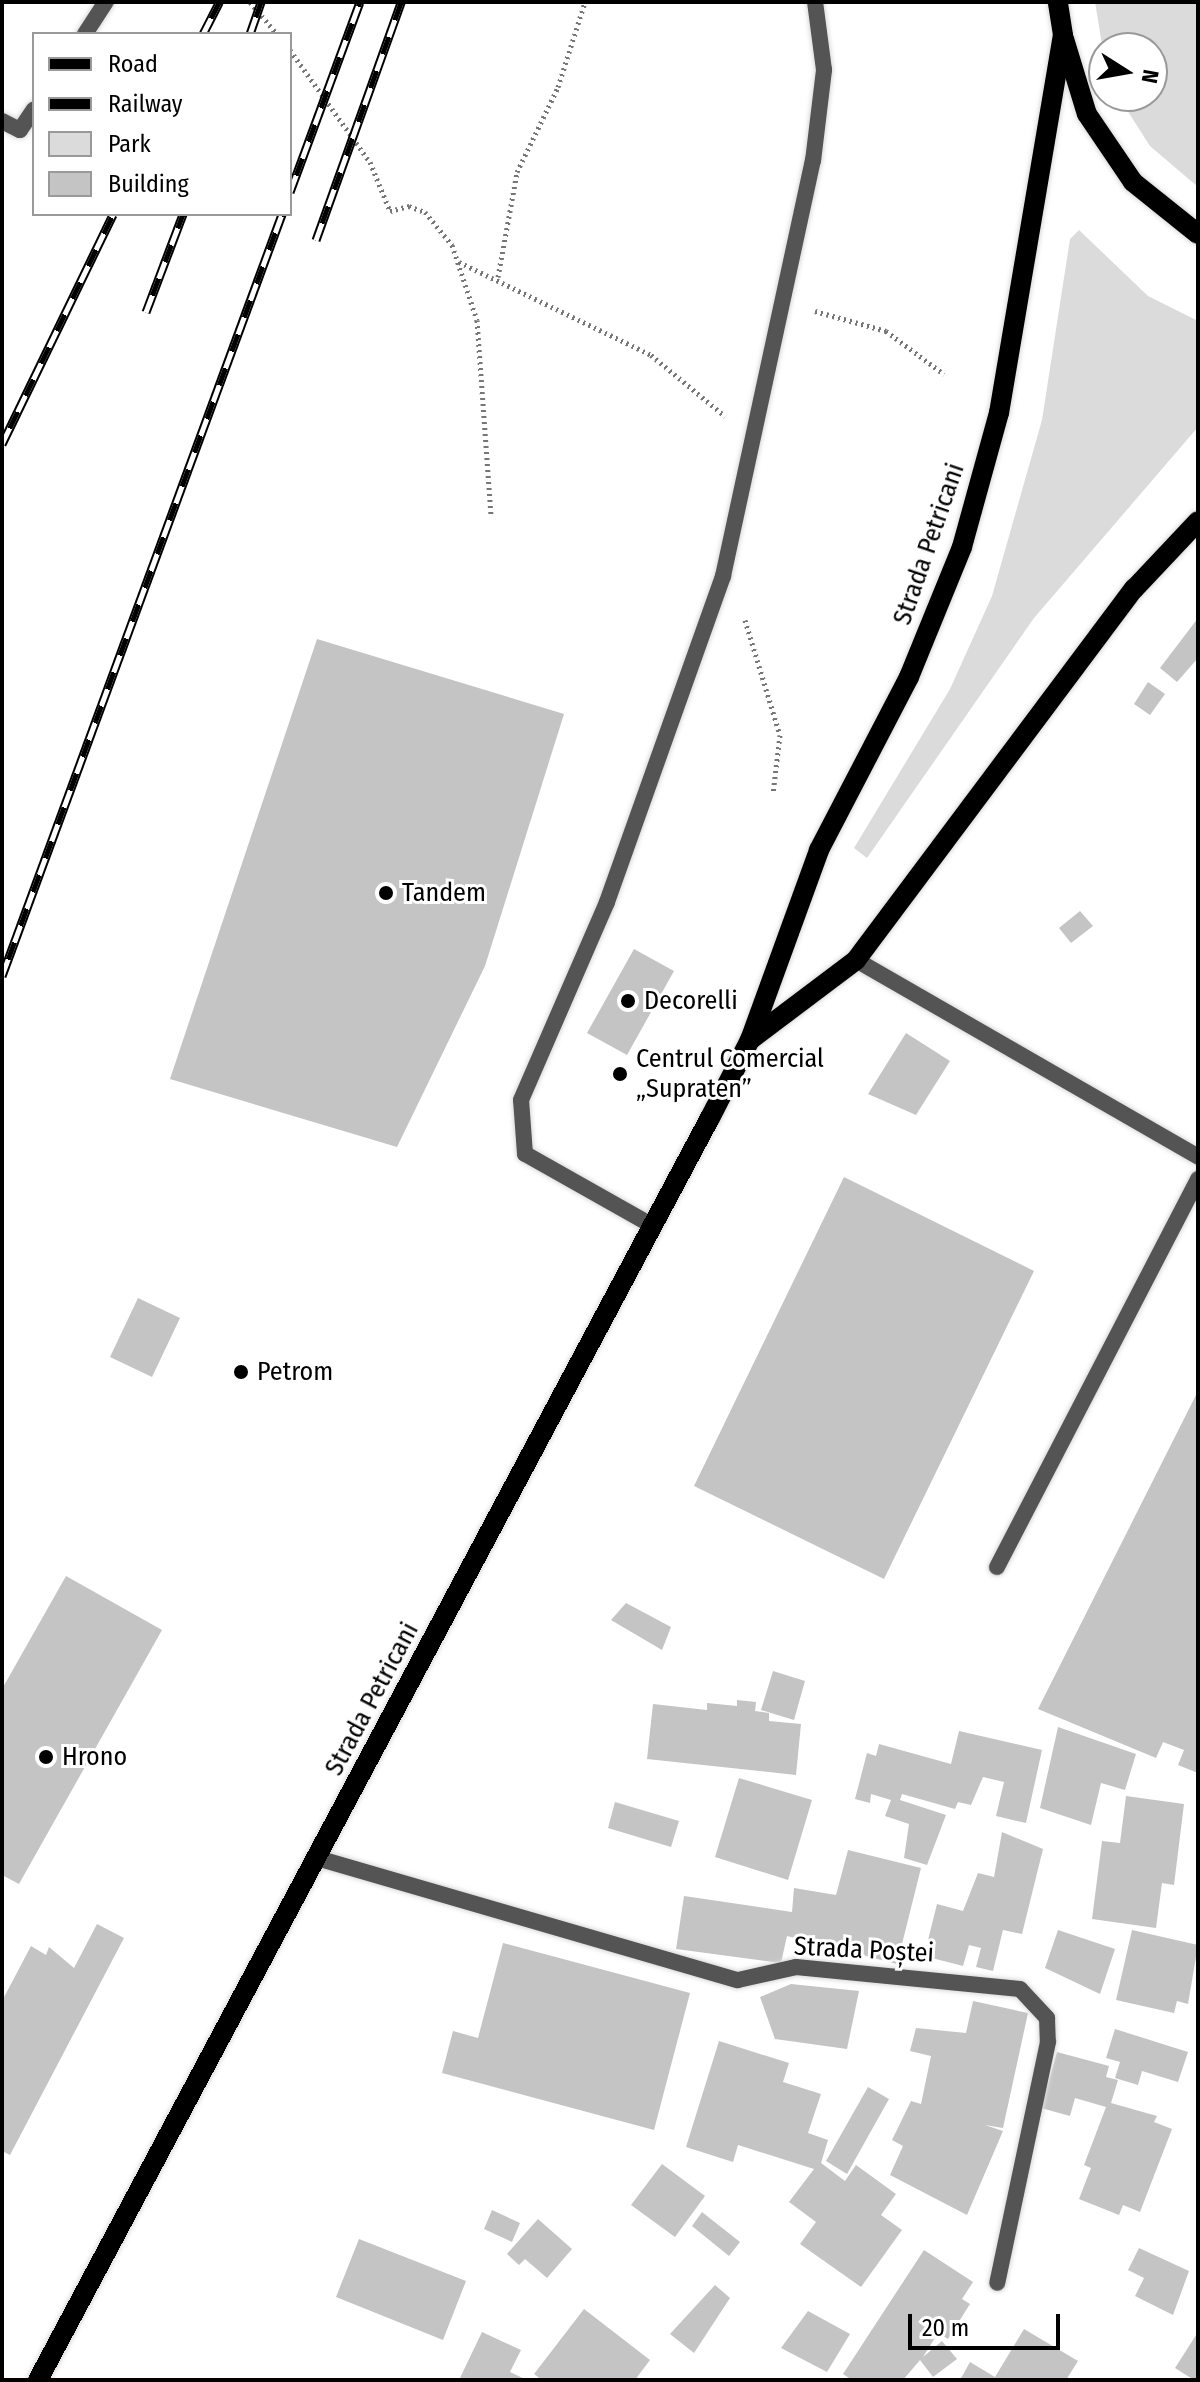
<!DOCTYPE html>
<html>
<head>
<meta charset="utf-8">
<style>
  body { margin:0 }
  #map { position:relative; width:1200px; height:2382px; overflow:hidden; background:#fff; font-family:"Fira Sans Condensed",sans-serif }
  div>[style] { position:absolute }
  .green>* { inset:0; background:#dbdbdb }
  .building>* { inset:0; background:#c4c4c4 }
  .path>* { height:5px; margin-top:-2.5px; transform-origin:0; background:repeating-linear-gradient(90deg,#767676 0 2px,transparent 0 6px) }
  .roads { filter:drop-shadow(0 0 2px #dbdbdb) drop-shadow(0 0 2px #dbdbdb) }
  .service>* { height:16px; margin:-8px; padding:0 8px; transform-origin:8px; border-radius:8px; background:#545454 }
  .primary>* { height:20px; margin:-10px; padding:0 10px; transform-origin:10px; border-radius:10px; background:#000 }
  .rail>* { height:9px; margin-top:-4.5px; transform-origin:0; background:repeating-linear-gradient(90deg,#fff 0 18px,#000 0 36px); box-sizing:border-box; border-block:2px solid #000 }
  .dots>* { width:22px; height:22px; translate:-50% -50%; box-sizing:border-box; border:4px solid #fff; border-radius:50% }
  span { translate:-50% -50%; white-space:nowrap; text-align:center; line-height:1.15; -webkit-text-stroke:6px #fff; paint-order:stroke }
  .street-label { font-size:26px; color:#000 }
  .poi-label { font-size:26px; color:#000 }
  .left { translate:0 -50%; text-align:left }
  .frame { position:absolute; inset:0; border:4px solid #000; pointer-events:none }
  .legend { position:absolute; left:32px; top:32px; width:260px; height:184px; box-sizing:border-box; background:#fff; border:2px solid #999; margin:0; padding:10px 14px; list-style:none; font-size:24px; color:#000 }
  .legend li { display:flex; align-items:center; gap:16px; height:40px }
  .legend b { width:40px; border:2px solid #999 }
  .north { position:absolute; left:1088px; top:32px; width:80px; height:80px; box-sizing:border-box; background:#fff; border:2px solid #999; border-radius:50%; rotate:101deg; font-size:22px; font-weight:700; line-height:32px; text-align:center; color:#000 }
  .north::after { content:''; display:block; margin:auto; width:28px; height:36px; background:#000; clip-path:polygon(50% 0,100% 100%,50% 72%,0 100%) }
  .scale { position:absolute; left:908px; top:2314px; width:152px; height:36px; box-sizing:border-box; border:4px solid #000; border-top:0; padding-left:10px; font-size:24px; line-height:28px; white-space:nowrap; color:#000; -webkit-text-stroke:6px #fff; paint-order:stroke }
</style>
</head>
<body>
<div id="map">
  <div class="green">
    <i style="clip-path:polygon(1095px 2px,1198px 2px,1198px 187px,1150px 146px,1118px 96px,1152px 96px,1152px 48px,1104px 48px,1104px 57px)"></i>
    <i style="clip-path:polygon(1079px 230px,1148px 296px,1198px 321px,1198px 427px,1034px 618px,867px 858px,854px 848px,950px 689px,992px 596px,1042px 420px,1070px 239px)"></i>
  </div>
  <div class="building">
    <i style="clip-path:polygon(1198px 618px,1198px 658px,1177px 682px,1160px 668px)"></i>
    <i style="clip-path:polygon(317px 639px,564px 714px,485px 966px,397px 1147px,170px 1079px)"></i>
    <i style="clip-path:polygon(1148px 682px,1165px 694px,1150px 715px,1134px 704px)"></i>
    <i style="clip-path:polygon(1080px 911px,1093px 926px,1071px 943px,1059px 928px)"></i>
    <i style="clip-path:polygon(634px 949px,674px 971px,627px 1055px,587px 1033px)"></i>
    <i style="clip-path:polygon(906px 1033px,950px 1061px,916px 1115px,868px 1094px)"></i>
    <i style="clip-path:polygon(844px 1177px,1034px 1271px,884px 1579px,694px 1486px)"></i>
    <i style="clip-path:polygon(138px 1298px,180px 1318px,152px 1377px,110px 1357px)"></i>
    <i style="clip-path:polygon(1198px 1391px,1198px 1773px,1178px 1765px,1184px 1750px,1163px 1742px,1156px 1758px,1038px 1709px)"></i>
    <i style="clip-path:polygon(66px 1576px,162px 1630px,19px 1884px,2px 1875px,2px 1689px)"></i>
    <i style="clip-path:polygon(626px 1603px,671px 1627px,662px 1650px,611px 1620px)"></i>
    <i style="clip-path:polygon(773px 1671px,805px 1681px,794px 1720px,761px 1710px)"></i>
    <i style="clip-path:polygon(737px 1700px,756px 1702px,755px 1711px,769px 1713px,769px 1721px,801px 1724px,796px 1775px,647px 1759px,653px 1704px,707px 1710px,707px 1703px,737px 1706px)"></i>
    <i style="clip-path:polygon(1058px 1727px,1136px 1754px,1125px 1790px,1101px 1783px,1091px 1825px,1040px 1808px)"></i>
    <i style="clip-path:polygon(959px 1731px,1042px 1750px,1026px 1823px,996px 1816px,1004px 1782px,983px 1777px,971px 1805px,958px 1802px,955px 1809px,902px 1794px,900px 1800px,946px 1815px,927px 1865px,904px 1858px,909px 1824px,885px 1816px,891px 1800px,871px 1794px,870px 1803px,855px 1799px,867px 1753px,876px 1756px,879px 1744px,951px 1764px)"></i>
    <i style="clip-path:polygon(739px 1778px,812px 1800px,788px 1880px,715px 1857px)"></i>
    <i style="clip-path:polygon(1126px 1796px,1184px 1804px,1174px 1885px,1162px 1883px,1156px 1928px,1092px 1919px,1102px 1841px,1120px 1843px)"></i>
    <i style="clip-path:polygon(615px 1802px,679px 1821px,671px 1847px,608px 1828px)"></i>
    <i style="clip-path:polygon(1002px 1832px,1043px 1849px,1022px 1934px,1003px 1930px,993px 1971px,976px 1967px,981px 1948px,969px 1945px,963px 1966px,924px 1956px,937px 1904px,963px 1911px,978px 1873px,994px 1877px)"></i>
    <i style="clip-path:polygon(848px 1850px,921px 1868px,897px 1964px,787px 1936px,781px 1963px,676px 1949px,684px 1896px,792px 1912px,794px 1888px,836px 1895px)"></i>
    <i style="clip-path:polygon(97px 1924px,124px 1938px,10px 2155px,2px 2151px,2px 2001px,31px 1946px,46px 1955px,49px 1947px,74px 1968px)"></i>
    <i style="clip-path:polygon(1058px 1930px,1115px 1949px,1100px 1994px,1045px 1968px)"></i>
    <i style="clip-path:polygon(1132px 1930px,1198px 1945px,1188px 2004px,1177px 2001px,1174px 2013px,1116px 2000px)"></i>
    <i style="clip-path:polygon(503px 1943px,690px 1993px,654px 2130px,442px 2073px,453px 2031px,478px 2038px)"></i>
    <i style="clip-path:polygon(791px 1984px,859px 1991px,847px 2049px,775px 2039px,760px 1997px)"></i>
    <i style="clip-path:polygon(973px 2001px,1028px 2013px,1003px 2128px,985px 2125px,1003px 2131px,967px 2215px,890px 2175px,903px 2146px,892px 2140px,911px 2101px,921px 2104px,931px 2056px,910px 2051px,916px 2028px,966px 2033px)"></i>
    <i style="clip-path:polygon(1115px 2029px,1188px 2052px,1178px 2082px,1142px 2071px,1138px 2085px,1115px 2078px,1120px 2062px,1106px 2058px)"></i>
    <i style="clip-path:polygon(719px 2041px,789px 2063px,783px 2082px,821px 2094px,808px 2133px,828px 2140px,821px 2163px,845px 2181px,856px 2165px,896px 2194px,881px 2215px,902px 2230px,861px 2287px,800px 2244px,816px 2222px,789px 2202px,814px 2169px,738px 2145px,733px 2162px,686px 2147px)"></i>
    <i style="clip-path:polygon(1057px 2052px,1109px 2066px,1106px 2077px,1118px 2080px,1111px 2103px,1157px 2116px,1154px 2122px,1172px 2129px,1140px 2212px,1123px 2205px,1119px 2215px,1079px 2199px,1091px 2168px,1084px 2165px,1106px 2107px,1075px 2098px,1070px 2116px,1041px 2108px)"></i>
    <i style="clip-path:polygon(868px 2087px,889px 2099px,847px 2174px,826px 2161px)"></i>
    <i style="clip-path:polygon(662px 2164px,705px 2196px,675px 2237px,631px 2205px)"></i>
    <i style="clip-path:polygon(492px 2210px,520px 2223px,512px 2242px,484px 2229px)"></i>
    <i style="clip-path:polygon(702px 2212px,740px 2242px,729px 2256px,692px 2226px)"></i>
    <i style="clip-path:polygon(538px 2219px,572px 2249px,547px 2278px,525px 2259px,519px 2265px,507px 2254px)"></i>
    <i style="clip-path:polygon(359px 2239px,466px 2281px,443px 2340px,336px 2297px)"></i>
    <i style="clip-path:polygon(1139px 2248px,1189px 2271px,1173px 2315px,1135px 2296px,1144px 2278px,1128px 2270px)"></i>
    <i style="clip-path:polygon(924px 2250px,973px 2282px,962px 2299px,970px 2304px,948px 2339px,938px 2333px,923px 2357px,942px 2341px,957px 2359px,933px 2377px,920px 2360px,903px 2380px,852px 2380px,843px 2374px)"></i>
    <i style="clip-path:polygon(715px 2285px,730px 2298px,694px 2353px,670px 2334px)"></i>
    <i style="clip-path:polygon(584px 2309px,650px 2360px,635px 2380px,542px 2380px,534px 2374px)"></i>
    <i style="clip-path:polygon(808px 2311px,850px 2334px,827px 2372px,781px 2348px)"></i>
    <i style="clip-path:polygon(1024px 2329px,1078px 2361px,1066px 2380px,960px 2380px,970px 2362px,995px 2377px)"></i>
    <i style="clip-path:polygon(482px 2332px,521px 2350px,510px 2372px,527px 2380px,459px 2380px)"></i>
    <i style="clip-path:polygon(1198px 2332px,1198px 2380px,1194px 2380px,1175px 2368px)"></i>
  </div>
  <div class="path">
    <i style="left:250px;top:2px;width:42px;rotate:49.8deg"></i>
    <i style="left:290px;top:50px;width:138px;rotate:54.5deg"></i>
    <i style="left:370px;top:162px;width:53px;rotate:67.8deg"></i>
    <i style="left:390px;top:211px;width:20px;rotate:-15deg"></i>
    <i style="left:409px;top:206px;width:17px;rotate:21deg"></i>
    <i style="left:425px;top:212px;width:43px;rotate:50.7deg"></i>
    <i style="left:452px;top:245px;width:79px;rotate:71.6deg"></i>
    <i style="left:477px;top:320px;width:196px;rotate:85.9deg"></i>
    <i style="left:459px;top:262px;width:213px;rotate:25.8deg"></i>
    <i style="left:651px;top:355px;width:96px;rotate:39.5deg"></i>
    <i style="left:498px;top:277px;width:107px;rotate:-79.7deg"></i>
    <i style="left:517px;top:172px;width:94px;rotate:-64.2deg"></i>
    <i style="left:558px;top:87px;width:89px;rotate:-72.4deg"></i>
    <i style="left:815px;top:311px;width:74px;rotate:15.7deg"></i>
    <i style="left:886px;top:331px;width:72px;rotate:36.6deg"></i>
    <i style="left:745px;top:620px;width:120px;rotate:73.1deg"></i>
    <i style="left:780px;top:735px;width:59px;rotate:96.8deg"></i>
  </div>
  <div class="roads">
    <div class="service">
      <i style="left:85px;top:34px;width:38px;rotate:-57deg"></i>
      <i style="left:2px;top:121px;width:20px;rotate:27deg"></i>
      <i style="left:20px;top:130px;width:25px;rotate:-56deg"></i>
      <i style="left:856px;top:960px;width:395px;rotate:29.9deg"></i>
      <i style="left:653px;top:1226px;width:147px;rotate:-150.6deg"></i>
      <i style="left:525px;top:1154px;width:54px;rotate:-94.2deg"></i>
      <i style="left:521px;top:1100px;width:216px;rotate:-66.5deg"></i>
      <i style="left:607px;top:902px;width:346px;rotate:-70.4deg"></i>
      <i style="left:723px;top:576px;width:425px;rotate:-77.8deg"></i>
      <i style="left:813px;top:161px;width:92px;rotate:-83.1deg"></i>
      <i style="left:824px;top:70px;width:69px;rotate:-97.5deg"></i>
      <i style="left:997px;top:1567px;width:437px;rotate:-62.6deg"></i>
      <i style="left:317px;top:1858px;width:438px;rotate:16.2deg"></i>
      <i style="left:738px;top:1980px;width:59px;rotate:-12.6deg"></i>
      <i style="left:796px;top:1967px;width:225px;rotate:5.6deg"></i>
      <i style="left:1020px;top:1989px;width:40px;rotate:47deg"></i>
      <i style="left:1047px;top:2018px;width:24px;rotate:88deg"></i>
      <i style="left:1048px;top:2042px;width:246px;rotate:101.9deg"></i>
    </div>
    <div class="primary">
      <i style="left:1064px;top:39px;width:78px;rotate:73deg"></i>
      <i style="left:1087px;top:114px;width:82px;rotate:55.9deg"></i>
      <i style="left:1133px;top:182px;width:83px;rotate:38.7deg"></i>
      <i style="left:750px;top:1040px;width:133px;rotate:-37deg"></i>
      <i style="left:856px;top:960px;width:464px;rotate:-53.2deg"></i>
      <i style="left:1134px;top:589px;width:93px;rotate:-46.7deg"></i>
      <i style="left:38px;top:2380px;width:1430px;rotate:-61.97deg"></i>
      <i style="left:710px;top:1118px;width:88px;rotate:-62.9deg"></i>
      <i style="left:750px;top:1040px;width:202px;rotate:-70deg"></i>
      <i style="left:819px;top:850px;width:195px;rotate:-62.5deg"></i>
      <i style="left:909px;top:677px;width:140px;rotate:-67.8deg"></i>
      <i style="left:962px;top:547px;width:139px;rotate:-74.6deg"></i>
      <i style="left:999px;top:413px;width:383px;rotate:-80.4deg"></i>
      <i style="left:1063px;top:35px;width:33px;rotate:-99deg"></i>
    </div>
  </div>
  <div class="rail">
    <i style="left:203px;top:34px;width:36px;rotate:-63deg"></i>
    <i style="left:250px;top:34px;width:34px;rotate:-71deg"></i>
    <i style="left:290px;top:192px;width:202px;rotate:-69.8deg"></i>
    <i style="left:316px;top:240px;width:253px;rotate:-70.3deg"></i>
    <i style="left:146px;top:312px;width:105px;rotate:-69.3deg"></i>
    <i style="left:2px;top:444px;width:255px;rotate:-64.2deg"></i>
    <i style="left:2px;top:976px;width:812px;rotate:-69.82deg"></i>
  </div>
  <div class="dots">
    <i style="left:386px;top:893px;background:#000"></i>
    <i style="left:628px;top:1001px;background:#000"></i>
    <i style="left:620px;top:1074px;background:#000"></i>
    <i style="left:241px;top:1372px;background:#000"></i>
    <i style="left:46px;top:1757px;background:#000"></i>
  </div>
  <div class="street-label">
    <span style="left:929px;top:544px;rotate:-71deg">Strada Petricani</span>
    <span style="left:372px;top:1699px;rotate:-62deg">Strada Petricani</span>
    <span style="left:864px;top:1950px;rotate:3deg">Strada Poștei</span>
  </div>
  <div class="poi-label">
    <span class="left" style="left:402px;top:893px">Tandem</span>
    <span class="left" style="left:644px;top:1001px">Decorelli</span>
    <span class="left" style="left:636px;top:1074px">Centrul Comercial<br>„Supraten”</span>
    <span class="left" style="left:257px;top:1372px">Petrom</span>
    <span class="left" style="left:62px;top:1757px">Hrono</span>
  </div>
  <div class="frame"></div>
  <ul class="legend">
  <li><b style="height:10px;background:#000"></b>Road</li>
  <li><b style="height:10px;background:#000"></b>Railway</li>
  <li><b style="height:22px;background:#dbdbdb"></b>Park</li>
  <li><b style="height:22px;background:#c4c4c4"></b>Building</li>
  </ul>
  <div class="north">N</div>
  <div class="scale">20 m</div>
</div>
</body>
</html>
